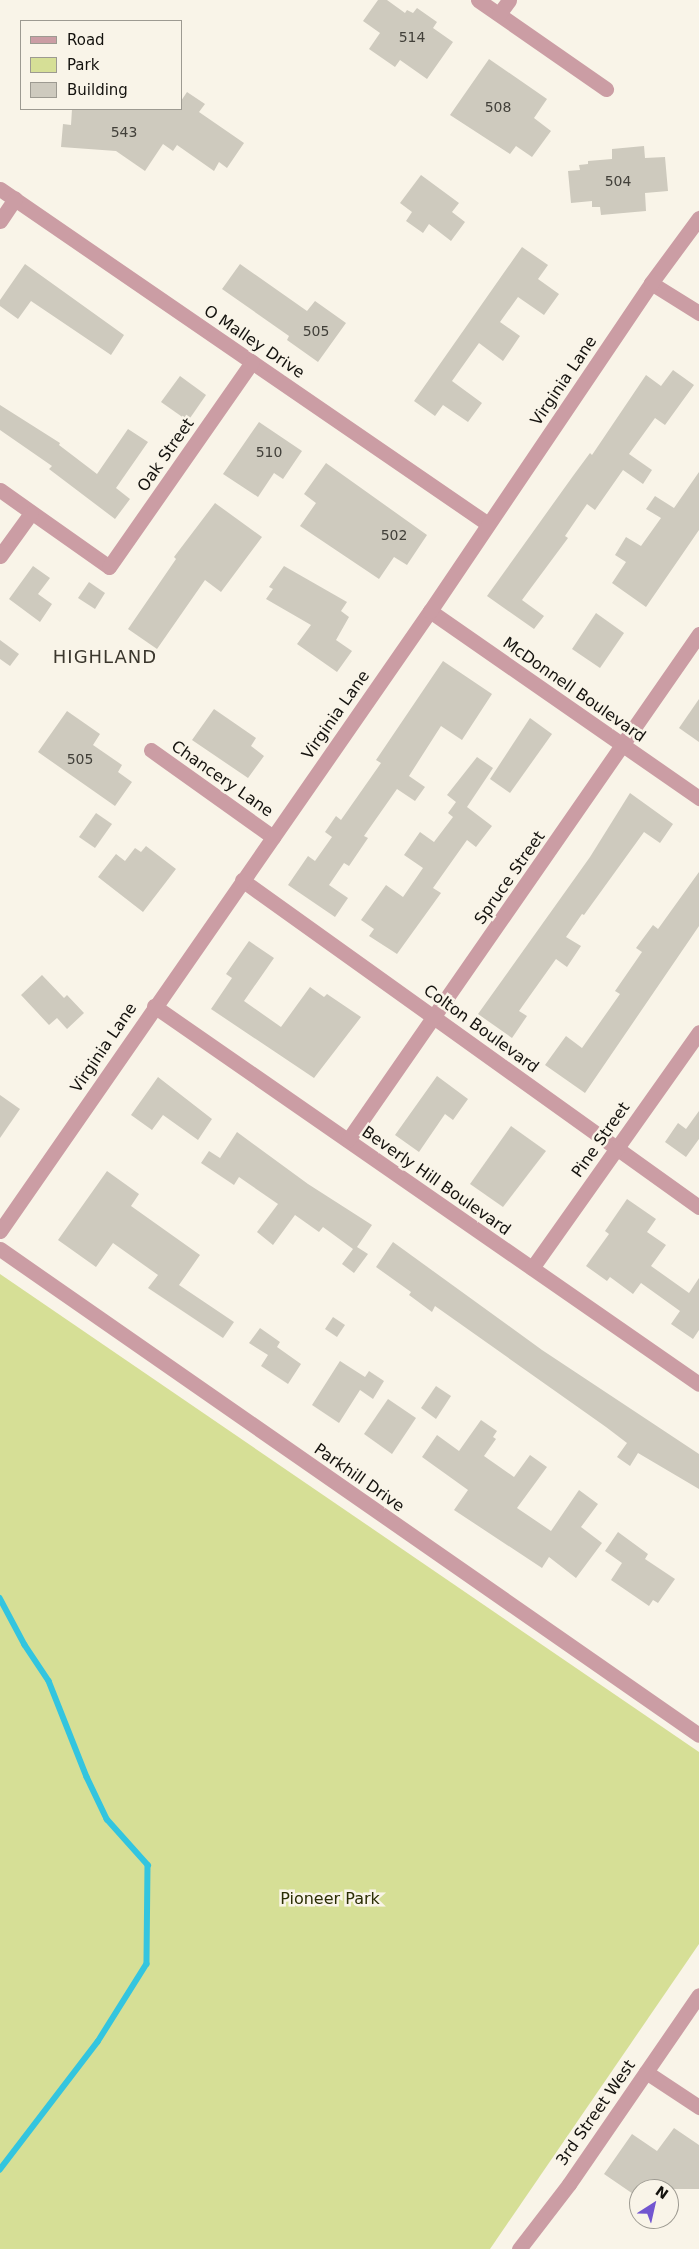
<!DOCTYPE html>
<html>
<head>
<meta charset="utf-8">
<style>
  body { margin:0 }
  #map { position:relative; width:699px; height:2249px; overflow:hidden; background:#f9f4e8; font-family:"DejaVu Sans",sans-serif }
  div>[style] { position:absolute }
  .green>* { inset:0; background:#d6df96 }
  .stream>* { height:5.5px; margin:-2.75px; padding:0 2.75px; transform-origin:2.75px; border-radius:2.75px; background:#33c5df }
  .building>* { inset:0; background:#cecabe }
  .minor>* { height:15px; margin:-7.5px; padding:0 7.5px; transform-origin:7.5px; border-radius:7.5px; background:#cb9da4 }
  .tertiary>* { height:15px; margin:-7.5px; padding:0 7.5px; transform-origin:7.5px; border-radius:7.5px; background:#cb9da4 }
  span { translate:-50% -50%; white-space:nowrap; text-align:center; line-height:1.15; -webkit-text-stroke:5px #f9f4e8; paint-order:stroke }
  .number-label { font-size:14px; color:#42403a }
  .number-label span { -webkit-text-stroke-width:0 }
  .street-label { font-size:16px; color:#14120e }
  .park-label { font-size:16px; color:#2a2d03 }
  .neighbourhood-label { font-size:18px; color:#3b372d; letter-spacing:1px }
  .legend { position:absolute; left:20px; top:20px; width:162px; height:90px; box-sizing:border-box; background:#f9f4e8; border:1px solid #9d9a91; margin:0; padding:6px 9px; list-style:none; font-size:15px; color:#14120e }
  .legend li { display:flex; align-items:center; gap:10px; height:25px }
  .legend b { width:25px; border:1px solid #9d9a91 }
  .north { position:absolute; left:629px; top:2179px; width:50px; height:50px; box-sizing:border-box; background:#f9f4e8; border:1px solid #9d9a91; border-radius:50%; rotate:35deg; font-size:14px; font-weight:700; line-height:20px; text-align:center; color:#14120e }
  .north::after { content:''; display:block; margin:auto; width:18px; height:22px; background:#7256d0; clip-path:polygon(50% 0,100% 100%,50% 72%,0 100%) }
</style>
</head>
<body>
<div id="map">
  <div class="green">
    <i style="clip-path:polygon(0 1274px,699px 1752px,699px 1944px,490px 2249px,0 2249px)"></i>
  </div>
  <div class="stream">
    <i style="left:0;top:1598px;width:53px;rotate:62deg"></i>
    <i style="left:25px;top:1645px;width:43px;rotate:56.3deg"></i>
    <i style="left:49px;top:1681px;width:103px;rotate:68.4deg"></i>
    <i style="left:87px;top:1777px;width:47px;rotate:64.5deg"></i>
    <i style="left:107px;top:1819px;width:62px;rotate:48.3deg"></i>
    <i style="left:148px;top:1865px;width:99px;rotate:90.6deg"></i>
    <i style="left:147px;top:1964px;width:92px;rotate:122.1deg"></i>
    <i style="left:98px;top:2042px;width:161px;rotate:127.4deg"></i>
  </div>
  <div class="building">
    <i style="clip-path:polygon(378px 0,387px 0,405px 13px,407px 10px,413px 13px,417px 8px,437px 22px,433px 28px,453px 42px,427px 79px,400px 60px,395px 67px,369px 49px,380px 33px,363px 21px)"></i>
    <i style="clip-path:polygon(489px 59px,547px 99px,534px 118px,551px 131px,532px 157px,516px 146px,510px 154px,450px 115px)"></i>
    <i style="clip-path:polygon(187px 92px,205px 104px,199px 112px,244px 143px,227px 168px,219px 162px,214px 171px,177px 145px,173px 151px,163px 144px,145px 171px,116px 151px,61px 147px,63px 124px,71px 125px,72px 109px,181px 109px,181px 101px)"></i>
    <i style="clip-path:polygon(644px 146px,645px 158px,665px 157px,668px 191px,645px 193px,646px 211px,601px 215px,600px 207px,592px 207px,592px 201px,571px 203px,568px 171px,580px 170px,579px 165px,588px 164px,588px 161px,612px 159px,612px 149px)"></i>
    <i style="clip-path:polygon(421px 175px,459px 203px,452px 212px,465px 222px,451px 241px,429px 224px,423px 233px,406px 221px,412px 212px,400px 203px)"></i>
    <i style="clip-path:polygon(522px 247px,548px 265px,538px 279px,559px 294px,544px 315px,518px 297px,500px 322px,520px 336px,503px 361px,479px 343px,452px 381px,482px 403px,468px 422px,443px 405px,435px 416px,414px 401px)"></i>
    <i style="clip-path:polygon(25px 264px,124px 335px,111px 355px,31px 301px,18px 319px,0 306px,0 300px)"></i>
    <i style="clip-path:polygon(240px 264px,307px 311px,315px 301px,346px 323px,318px 362px,287px 340px,289px 336px,222px 289px)"></i>
    <i style="clip-path:polygon(673px 370px,694px 385px,665px 425px,655px 418px,629px 454px,652px 470px,643px 484px,623px 470px,595px 510px,587px 504px,565px 536px,568px 538px,522px 600px,544px 616px,534px 629px,487px 596px,573px 476px,590px 453px,592px 455px,646px 375px,661px 386px)"></i>
    <i style="clip-path:polygon(180px 376px,206px 395px,188px 421px,161px 402px)"></i>
    <i style="clip-path:polygon(0 405px,60px 443px,59px 445px,97px 474px,128px 429px,148px 442px,116px 488px,130px 499px,115px 519px,49px 469px,52px 466px,0 430px)"></i>
    <i style="clip-path:polygon(259px 422px,302px 451px,283px 479px,274px 473px,258px 497px,223px 474px)"></i>
    <i style="clip-path:polygon(326px 463px,427px 535px,407px 565px,394px 557px,379px 579px,300px 526px,316px 503px,304px 494px)"></i>
    <i style="clip-path:polygon(699px 472px,699px 530px,646px 607px,612px 583px,626px 562px,615px 555px,626px 537px,641px 546px,661px 518px,646px 509px,655px 496px,674px 508px)"></i>
    <i style="clip-path:polygon(215px 503px,262px 537px,221px 592px,205px 580px,157px 649px,128px 629px,176px 559px,174px 557px)"></i>
    <i style="clip-path:polygon(33px 566px,50px 578px,38px 594px,52px 604px,40px 622px,9px 599px)"></i>
    <i style="clip-path:polygon(284px 566px,347px 602px,341px 611px,349px 617px,336px 640px,352px 651px,337px 672px,297px 644px,311px 625px,266px 599px,273px 589px,269px 587px)"></i>
    <i style="clip-path:polygon(89px 582px,105px 593px,95px 609px,78px 598px)"></i>
    <i style="clip-path:polygon(596px 613px,624px 633px,600px 668px,572px 649px)"></i>
    <i style="clip-path:polygon(0 640px,19px 654px,10px 666px,0 659px)"></i>
    <i style="clip-path:polygon(443px 661px,492px 694px,462px 740px,441px 726px,409px 776px,425px 787px,415px 801px,397px 789px,364px 836px,368px 838px,349px 866px,344px 863px,329px 885px,348px 898px,335px 917px,288px 885px,308px 856px,315px 861px,332px 837px,325px 832px,336px 816px,341px 820px,381px 763px,376px 760px)"></i>
    <i style="clip-path:polygon(699px 699px,699px 742px,679px 728px)"></i>
    <i style="clip-path:polygon(214px 709px,256px 738px,251px 746px,264px 756px,248px 778px,192px 740px)"></i>
    <i style="clip-path:polygon(67px 711px,100px 734px,93px 745px,122px 765px,118px 772px,132px 782px,115px 806px,38px 752px)"></i>
    <i style="clip-path:polygon(530px 718px,552px 734px,510px 793px,490px 779px)"></i>
    <i style="clip-path:polygon(477px 757px,493px 768px,467px 807px,492px 826px,476px 847px,467px 840px,433px 888px,441px 893px,397px 954px,369px 936px,374px 929px,361px 920px,386px 885px,403px 897px,423px 868px,404px 855px,420px 832px,434px 842px,453px 817px,448px 813px,456px 802px,447px 795px)"></i>
    <i style="clip-path:polygon(630px 793px,673px 824px,660px 843px,644px 832px,584px 915px,582px 914px,566px 937px,581px 946px,567px 967px,556px 959px,519px 1011px,527px 1016px,512px 1038px,478px 1014px,590px 857px)"></i>
    <i style="clip-path:polygon(96px 813px,112px 824px,95px 848px,79px 837px)"></i>
    <i style="clip-path:polygon(146px 846px,176px 869px,143px 912px,98px 877px,116px 854px,125px 861px,135px 848px,141px 852px)"></i>
    <i style="clip-path:polygon(699px 872px,699px 926px,585px 1093px,545px 1065px,566px 1036px,582px 1048px,620px 994px,615px 991px,642px 952px,636px 948px,653px 925px,658px 929px)"></i>
    <i style="clip-path:polygon(249px 941px,274px 958px,244px 1001px,281px 1027px,310px 987px,324px 997px,327px 994px,361px 1017px,314px 1078px,211px 1009px,232px 978px,226px 974px)"></i>
    <i style="clip-path:polygon(42px 975px,64px 998px,67px 995px,84px 1013px,67px 1029px,57px 1018px,49px 1025px,21px 995px)"></i>
    <i style="clip-path:polygon(437px 1076px,468px 1099px,453px 1120px,445px 1114px,419px 1152px,395px 1135px)"></i>
    <i style="clip-path:polygon(158px 1077px,212px 1119px,198px 1140px,163px 1115px,152px 1130px,131px 1115px)"></i>
    <i style="clip-path:polygon(0 1095px,20px 1109px,0 1138px)"></i>
    <i style="clip-path:polygon(699px 1111px,699px 1139px,686px 1157px,665px 1142px,678px 1123px,686px 1129px)"></i>
    <i style="clip-path:polygon(511px 1126px,546px 1151px,503px 1207px,470px 1184px)"></i>
    <i style="clip-path:polygon(237px 1132px,308px 1184px,372px 1225px,357px 1247px,368px 1254px,354px 1273px,342px 1264px,353px 1249px,323px 1227px,319px 1232px,295px 1215px,273px 1245px,257px 1232px,278px 1204px,239px 1177px,234px 1185px,201px 1163px,209px 1151px,220px 1158px)"></i>
    <i style="clip-path:polygon(107px 1171px,139px 1194px,131px 1206px,200px 1255px,179px 1285px,234px 1322px,223px 1338px,148px 1288px,158px 1275px,113px 1243px,96px 1267px,58px 1240px)"></i>
    <i style="clip-path:polygon(627px 1199px,656px 1219px,647px 1232px,666px 1245px,651px 1266px,689px 1293px,699px 1278px,699px 1330px,693px 1339px,671px 1324px,680px 1311px,641px 1283px,633px 1294px,610px 1277px,607px 1281px,586px 1266px,609px 1234px,605px 1231px)"></i>
    <i style="clip-path:polygon(393px 1242px,542px 1350px,699px 1454px,699px 1489px,638px 1453px,630px 1466px,617px 1457px,627px 1443px,606px 1427px,435px 1306px,432px 1312px,409px 1295px,411px 1292px,376px 1267px)"></i>
    <i style="clip-path:polygon(333px 1317px,345px 1325px,337px 1337px,325px 1329px)"></i>
    <i style="clip-path:polygon(260px 1328px,280px 1342px,277px 1347px,301px 1364px,288px 1384px,261px 1366px,268px 1355px,249px 1343px)"></i>
    <i style="clip-path:polygon(340px 1361px,365px 1377px,369px 1371px,384px 1381px,373px 1399px,360px 1390px,339px 1423px,312px 1405px)"></i>
    <i style="clip-path:polygon(436px 1386px,451px 1396px,436px 1419px,421px 1408px)"></i>
    <i style="clip-path:polygon(388px 1399px,416px 1418px,392px 1454px,364px 1434px)"></i>
    <i style="clip-path:polygon(481px 1420px,497px 1431px,493px 1437px,496px 1439px,484px 1456px,514px 1477px,530px 1455px,547px 1467px,517px 1508px,551px 1531px,579px 1490px,598px 1504px,581px 1527px,602px 1543px,576px 1578px,549px 1557px,542px 1568px,454px 1510px,468px 1490px,422px 1457px,437px 1435px,459px 1451px)"></i>
    <i style="clip-path:polygon(618px 1532px,648px 1554px,645px 1559px,675px 1579px,658px 1603px,653px 1600px,649px 1606px,611px 1580px,622px 1563px,605px 1551px)"></i>
    <i style="clip-path:polygon(674px 2128px,699px 2145px,699px 2189px,639px 2189px,639px 2198px,604px 2174px,632px 2134px,657px 2151px)"></i>
  </div>
  <div class="minor">
    <i style="left:478px;top:0;width:156px;rotate:34.8deg"></i>
    <i style="left:499px;top:14px;width:17px;rotate:-54deg"></i>
    <i style="left:0;top:189px;width:592px;rotate:34.47deg"></i>
    <i style="left:0;top:221px;width:27px;rotate:-56deg"></i>
    <i style="left:0;top:490px;width:133px;rotate:35.2deg"></i>
    <i style="left:109px;top:567px;width:250px;rotate:-55.1deg"></i>
    <i style="left:0;top:556px;width:53px;rotate:-54.2deg"></i>
    <i style="left:430px;top:611px;width:328px;rotate:34.8deg"></i>
    <i style="left:151px;top:750px;width:150px;rotate:35.5deg"></i>
    <i style="left:242px;top:880px;width:562px;rotate:35.59deg"></i>
    <i style="left:154px;top:1006px;width:663px;rotate:34.74deg"></i>
    <i style="left:348px;top:1140px;width:616px;rotate:-55.25deg"></i>
    <i style="left:0;top:1249px;width:851px;rotate:34.81deg"></i>
    <i style="left:532px;top:1268px;width:289px;rotate:-54.7deg"></i>
    <i style="left:646px;top:2072px;width:64px;rotate:33.4deg"></i>
    <i style="left:519px;top:2249px;width:82px;rotate:-52.4deg"></i>
    <i style="left:569px;top:2184px;width:229px;rotate:-55.5deg"></i>
  </div>
  <div class="tertiary">
    <i style="left:651px;top:283px;width:57px;rotate:32deg"></i>
    <i style="left:0;top:1231px;width:755px;rotate:-55.26deg"></i>
    <i style="left:430px;top:611px;width:396px;rotate:-56deg"></i>
    <i style="left:651px;top:283px;width:81px;rotate:-53.6deg"></i>
  </div>
  <div class="number-label">
    <span style="left:412px;top:37px">514</span>
    <span style="left:498px;top:107px">508</span>
    <span style="left:124px;top:132px">543</span>
    <span style="left:618px;top:181px">504</span>
    <span style="left:316px;top:331px">505</span>
    <span style="left:269px;top:452px">510</span>
    <span style="left:394px;top:535px">502</span>
    <span style="left:80px;top:759px">505</span>
  </div>
  <div class="street-label">
    <span style="left:254px;top:342px;rotate:34deg">O Malley Drive</span>
    <span style="left:564px;top:381px;rotate:-56deg">Virginia Lane</span>
    <span style="left:166px;top:455px;rotate:-55deg">Oak Street</span>
    <span style="left:574px;top:690px;rotate:35deg">McDonnell Boulevard</span>
    <span style="left:336px;top:715px;rotate:-55deg">Virginia Lane</span>
    <span style="left:222px;top:779px;rotate:35deg">Chancery Lane</span>
    <span style="left:510px;top:878px;rotate:-55deg">Spruce Street</span>
    <span style="left:481px;top:1029px;rotate:36deg">Colton Boulevard</span>
    <span style="left:104px;top:1048px;rotate:-56deg">Virginia Lane</span>
    <span style="left:601px;top:1140px;rotate:-55deg">Pine Street</span>
    <span style="left:436px;top:1181px;rotate:35deg">Beverly Hill Boulevard</span>
    <span style="left:359px;top:1478px;rotate:35deg">Parkhill Drive</span>
    <span style="left:596px;top:2113px;rotate:-55deg">3rd Street West</span>
  </div>
  <div class="park-label">
    <span style="left:330px;top:1899px">Pioneer Park</span>
  </div>
  <div class="neighbourhood-label">
    <span style="left:105px;top:657px">HIGHLAND</span>
  </div>
  <ul class="legend">
  <li><b style="height:6px;background:#cb9da4"></b>Road</li>
  <li><b style="height:14px;background:#d6df96"></b>Park</li>
  <li><b style="height:14px;background:#cecabe"></b>Building</li>
  </ul>
  <div class="north">N</div>
</div>
</body>
</html>
